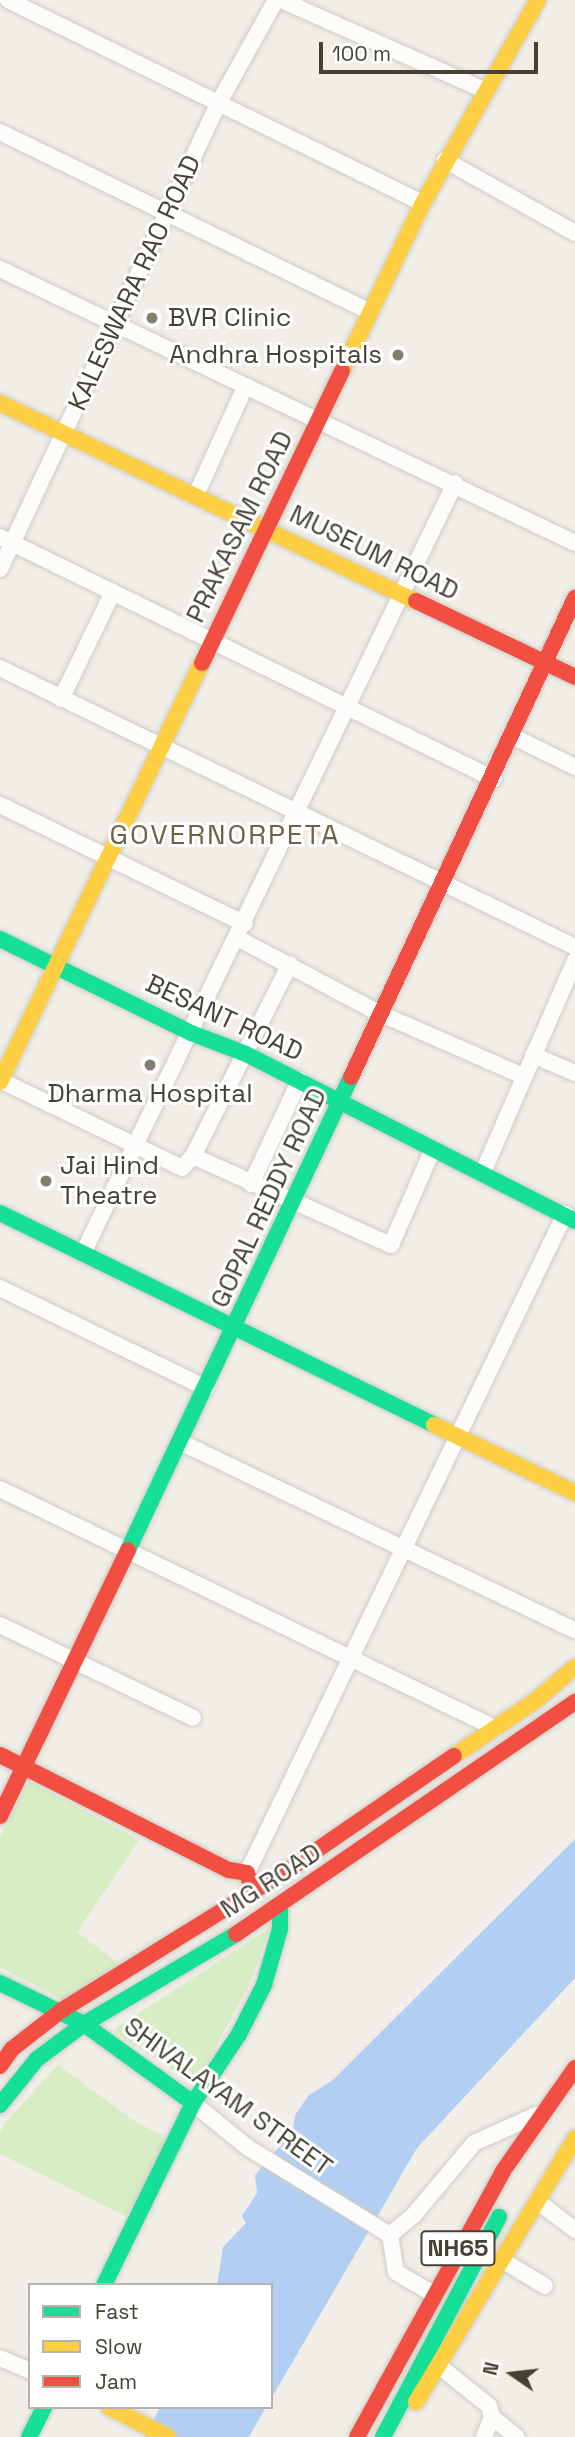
<!DOCTYPE html>
<html>
<head>
<meta charset="utf-8">
<style>
  body { margin:0 }
  #map { position:relative; width:575px; height:2437px; overflow:hidden; background:#f0eee7; font-family:"Space Grotesk",sans-serif }
  div>[style] { position:absolute }
  .green>* { inset:0; background:#d7edc4 }
  .water>* { inset:0; background:#b2cff3 }
  .roads { filter:drop-shadow(0 0 2px #ceccc5) drop-shadow(0 0 2px #ceccc5) }
  .street>* { height:16px; margin:-8px; padding:0 8px; transform-origin:8px; border-radius:8px; background:#fdfcfb }
  .fast>* { height:16px; margin:-8px; padding:0 8px; transform-origin:8px; border-radius:8px; background:#16e098 }
  .slow>* { height:16px; margin:-8px; padding:0 8px; transform-origin:8px; border-radius:8px; background:#ffcf43 }
  .jam>* { height:16px; margin:-8px; padding:0 8px; transform-origin:8px; border-radius:8px; background:#f24e42 }
  .dots>* { width:19px; height:19px; translate:-50% -50%; box-sizing:border-box; border:4px solid #fff; border-radius:50% }
  span { translate:-50% -50%; white-space:nowrap; text-align:center; line-height:1.15; -webkit-text-stroke:6px #fff; paint-order:stroke }
  .shield-label span { padding:2px 5px; background:#fff; border:2px solid; border-radius:5px; -webkit-text-stroke-width:0 }
  .shield-label { font-size:24px; color:#464233; font-weight:700 }
  .street-label { font-size:26px; color:#464233 }
  .poi-label { font-size:26px; color:#464233 }
  .left { translate:0 -50%; text-align:left }
  .right { translate:-100% -50%; text-align:right }
  .neighbourhood-label { font-size:28px; color:#6a6249; letter-spacing:2px }
  .legend { position:absolute; left:28px; top:2283px; width:245px; height:126px; box-sizing:border-box; background:#fff; border:2px solid #b5b3ad; margin:0; padding:9px 12px; list-style:none; font-size:21px; color:#464233 }
  .legend li { display:flex; align-items:center; gap:14px; height:35px }
  .legend b { width:35px; border:2px solid #b5b3ad }
  .north { position:absolute; left:477px; top:2339px; width:70px; height:70px; -webkit-text-stroke:5px #fff; paint-order:stroke; rotate:284deg; font-size:19px; font-weight:700; line-height:28px; text-align:center; color:#464233 }
  .north::after { content:''; display:block; margin:auto; width:24px; height:32px; background:#464233; clip-path:polygon(50% 0,100% 100%,50% 72%,0 100%) }
  .scale { position:absolute; left:319px; top:42px; width:219px; height:32px; box-sizing:border-box; border:4px solid #464233; border-top:0; padding-left:9px; font-size:21px; line-height:24px; white-space:nowrap; color:#464233; -webkit-text-stroke:5px #fff; paint-order:stroke }
</style>
</head>
<body>
<div id="map">
  <div class="green">
    <i style="clip-path:polygon(29px 1781px,139px 1840px,77px 1932px,121px 1965px,63px 2000px,0 1967px,0 1836px)"></i>
    <i style="clip-path:polygon(270px 1928px,249px 1986px,195px 2084px,116px 2033px,116px 2028px)"></i>
    <i style="clip-path:polygon(58px 2065px,136px 2122px,171px 2140px,126px 2216px,0 2154px,0 2132px,6px 2122px)"></i>
  </div>
  <div class="water">
    <i style="clip-path:polygon(575px 1839px,575px 1978px,417px 2148px,271px 2399px,271px 2285px,217px 2285px,223px 2247px,246px 2223px,242px 2216px,257px 2193px,255px 2175px,293px 2131px,295px 2115px,309px 2095px,333px 2080px)"></i>
    <i style="clip-path:polygon(160px 2407px,266px 2407px,249px 2437px,145px 2437px)"></i>
  </div>
  <div class="roads">
    <div class="street">
      <i style="left:8px;top:0;width:462px;rotate:26.1deg"></i>
      <i style="left:281px;top:0;width:222px;rotate:23.9deg"></i>
      <i style="left:0;top:132px;width:412px;rotate:25.9deg"></i>
      <i style="left:445px;top:160px;width:149px;rotate:29.3deg"></i>
      <i style="left:0;top:269px;width:637px;rotate:25.48deg"></i>
      <i style="left:196px;top:495px;width:116px;rotate:-65.6deg"></i>
      <i style="left:0;top:537px;width:550px;rotate:26.1deg"></i>
      <i style="left:0;top:569px;width:514px;rotate:-64.88deg"></i>
      <i style="left:218px;top:104px;width:119px;rotate:-60.9deg"></i>
      <i style="left:0;top:668px;width:639px;rotate:25.88deg"></i>
      <i style="left:61px;top:699px;width:119px;rotate:-64.1deg"></i>
      <i style="left:512px;top:736px;width:70px;rotate:26.2deg"></i>
      <i style="left:0;top:805px;width:272px;rotate:25.9deg"></i>
      <i style="left:239px;top:939px;width:158px;rotate:27.9deg"></i>
      <i style="left:379px;top:1013px;width:157px;rotate:23.6deg"></i>
      <i style="left:533px;top:1055px;width:46px;rotate:23.2deg"></i>
      <i style="left:0;top:1080px;width:202px;rotate:25.8deg"></i>
      <i style="left:182px;top:1168px;width:16px;rotate:-47deg"></i>
      <i style="left:193px;top:1156px;width:215px;rotate:-63.2deg"></i>
      <i style="left:193px;top:1156px;width:217px;rotate:24.2deg"></i>
      <i style="left:391px;top:1245px;width:105px;rotate:-66.4deg"></i>
      <i style="left:483px;top:1172px;width:231px;rotate:-66.5deg"></i>
      <i style="left:251px;top:1184px;width:115px;rotate:-64.8deg"></i>
      <i style="left:83px;top:1253px;width:855px;rotate:-64.21deg"></i>
      <i style="left:0;top:1288px;width:229px;rotate:25.9deg"></i>
      <i style="left:180px;top:1442px;width:437px;rotate:25.5deg"></i>
      <i style="left:0;top:1489px;width:550px;rotate:25.77deg"></i>
      <i style="left:0;top:1625px;width:214px;rotate:25.7deg"></i>
      <i style="left:247px;top:1873px;width:732px;rotate:-64.24deg"></i>
      <i style="left:193px;top:2103px;width:70px;rotate:39.2deg"></i>
      <i style="left:247px;top:2147px;width:168px;rotate:31.6deg"></i>
      <i style="left:390px;top:2235px;width:37px;rotate:81deg"></i>
      <i style="left:396px;top:2272px;width:43px;rotate:30.7deg"></i>
      <i style="left:537px;top:2201px;width:48px;rotate:37.3deg"></i>
      <i style="left:390px;top:2235px;width:30px;rotate:-40deg"></i>
      <i style="left:413px;top:2216px;width:95px;rotate:-50.1deg"></i>
      <i style="left:474px;top:2143px;width:68px;rotate:-24.3deg"></i>
      <i style="left:502px;top:2260px;width:50px;rotate:31.2deg"></i>
      <i style="left:0;top:2358px;width:33px;rotate:23deg"></i>
      <i style="left:438px;top:2365px;width:65px;rotate:38.8deg"></i>
      <i style="left:489px;top:2406px;width:11px;rotate:75deg"></i>
      <i style="left:492px;top:2417px;width:22px;rotate:112deg"></i>
      <i style="left:492px;top:2417px;width:32px;rotate:39deg"></i>
    </div>
    <div class="fast">
      <i style="left:0;top:939px;width:213px;rotate:26.2deg"></i>
      <i style="left:191px;top:1033px;width:59px;rotate:20.9deg"></i>
      <i style="left:246px;top:1054px;width:369px;rotate:26.9deg"></i>
      <i style="left:0;top:1213px;width:483px;rotate:26deg"></i>
      <i style="left:128px;top:1550px;width:523px;rotate:-64.76deg"></i>
      <i style="left:0;top:1983px;width:93px;rotate:26deg"></i>
      <i style="left:84px;top:2024px;width:135px;rotate:35.9deg"></i>
      <i style="left:0;top:2105px;width:59px;rotate:-51.2deg"></i>
      <i style="left:37px;top:2059px;width:59px;rotate:-36.7deg"></i>
      <i style="left:84px;top:2024px;width:177px;rotate:-30.6deg"></i>
      <i style="left:104px;top:2285px;width:203px;rotate:-63.9deg"></i>
      <i style="left:193px;top:2103px;width:83px;rotate:-56.3deg"></i>
      <i style="left:239px;top:2034px;width:55px;rotate:-63deg"></i>
      <i style="left:264px;top:1985px;width:58px;rotate:-74.1deg"></i>
      <i style="left:280px;top:1929px;width:22px;rotate:-90deg"></i>
      <i style="left:29px;top:2437px;width:34px;rotate:-63deg"></i>
      <i style="left:383px;top:2437px;width:249px;rotate:-62.2deg"></i>
    </div>
    <div class="slow">
      <i style="left:342px;top:371px;width:187px;rotate:-64.3deg"></i>
      <i style="left:423px;top:203px;width:233px;rotate:-60.5deg"></i>
      <i style="left:0;top:403px;width:461px;rotate:25.5deg"></i>
      <i style="left:0;top:1082px;width:465px;rotate:-64.3deg"></i>
      <i style="left:434px;top:1425px;width:157px;rotate:25.7deg"></i>
      <i style="left:454px;top:1756px;width:98px;rotate:-34.2deg"></i>
      <i style="left:535px;top:1701px;width:52px;rotate:-40.4deg"></i>
      <i style="left:416px;top:2402px;width:308px;rotate:-58.9deg"></i>
      <i style="left:109px;top:2407px;width:66px;rotate:27deg"></i>
    </div>
    <div class="jam">
      <i style="left:416px;top:601px;width:176px;rotate:25.5deg"></i>
      <i style="left:202px;top:663px;width:324px;rotate:-64.4deg"></i>
      <i style="left:351px;top:1077px;width:529px;rotate:-64.94deg"></i>
      <i style="left:0;top:1755px;width:256px;rotate:26.7deg"></i>
      <i style="left:229px;top:1870px;width:18px;rotate:9deg"></i>
      <i style="left:247px;top:1873px;width:19px;rotate:72deg"></i>
      <i style="left:0;top:1816px;width:295px;rotate:-64.3deg"></i>
      <i style="left:236px;top:1934px;width:411px;rotate:-34.4deg"></i>
      <i style="left:0;top:2066px;width:21px;rotate:-55deg"></i>
      <i style="left:12px;top:2049px;width:63px;rotate:-38deg"></i>
      <i style="left:62px;top:2010px;width:262px;rotate:-31.8deg"></i>
      <i style="left:285px;top:1872px;width:205px;rotate:-34.5deg"></i>
      <i style="left:357px;top:2437px;width:303px;rotate:-61.2deg"></i>
      <i style="left:503px;top:2171px;width:126px;rotate:-55deg"></i>
    </div>
  </div>
  <div class="dots">
    <i style="left:152px;top:318px;background:#827e72"></i>
    <i style="left:398px;top:355px;background:#827e72"></i>
    <i style="left:150px;top:1065px;background:#827e72"></i>
    <i style="left:46px;top:1181px;background:#827e72"></i>
  </div>
  <div class="shield-label">
    <span style="left:458px;top:2248px">NH65</span>
  </div>
  <div class="street-label">
    <span style="left:135px;top:283px;rotate:-65deg">KALESWARA RAO ROAD</span>
    <span style="left:240px;top:527px;rotate:-64deg">PRAKASAM ROAD</span>
    <span style="left:374px;top:553px;rotate:26deg">MUSEUM ROAD</span>
    <span style="left:224px;top:1018px;rotate:25deg">BESANT ROAD</span>
    <span style="left:269px;top:1198px;rotate:-65deg">GOPAL REDDY ROAD</span>
    <span style="left:271px;top:1881px;rotate:-33deg">MG ROAD</span>
    <span style="left:228px;top:2097px;rotate:36deg">SHIVALAYAM STREET</span>
  </div>
  <div class="poi-label">
    <span class="left" style="left:168px;top:318px">BVR Clinic</span>
    <span class="right" style="left:382px;top:355px">Andhra Hospitals</span>
    <span style="left:150px;top:1094px">Dharma Hospital</span>
    <span class="left" style="left:60px;top:1181px">Jai Hind<br>Theatre</span>
  </div>
  <div class="neighbourhood-label">
    <span style="left:225px;top:834px">GOVERNORPETA</span>
  </div>
  <ul class="legend">
  <li><b style="height:9px;background:#16e098"></b>Fast</li>
  <li><b style="height:9px;background:#ffcf43"></b>Slow</li>
  <li><b style="height:9px;background:#f24e42"></b>Jam</li>
  </ul>
  <div class="north">N</div>
  <div class="scale">100 m</div>
</div>
</body>
</html>
